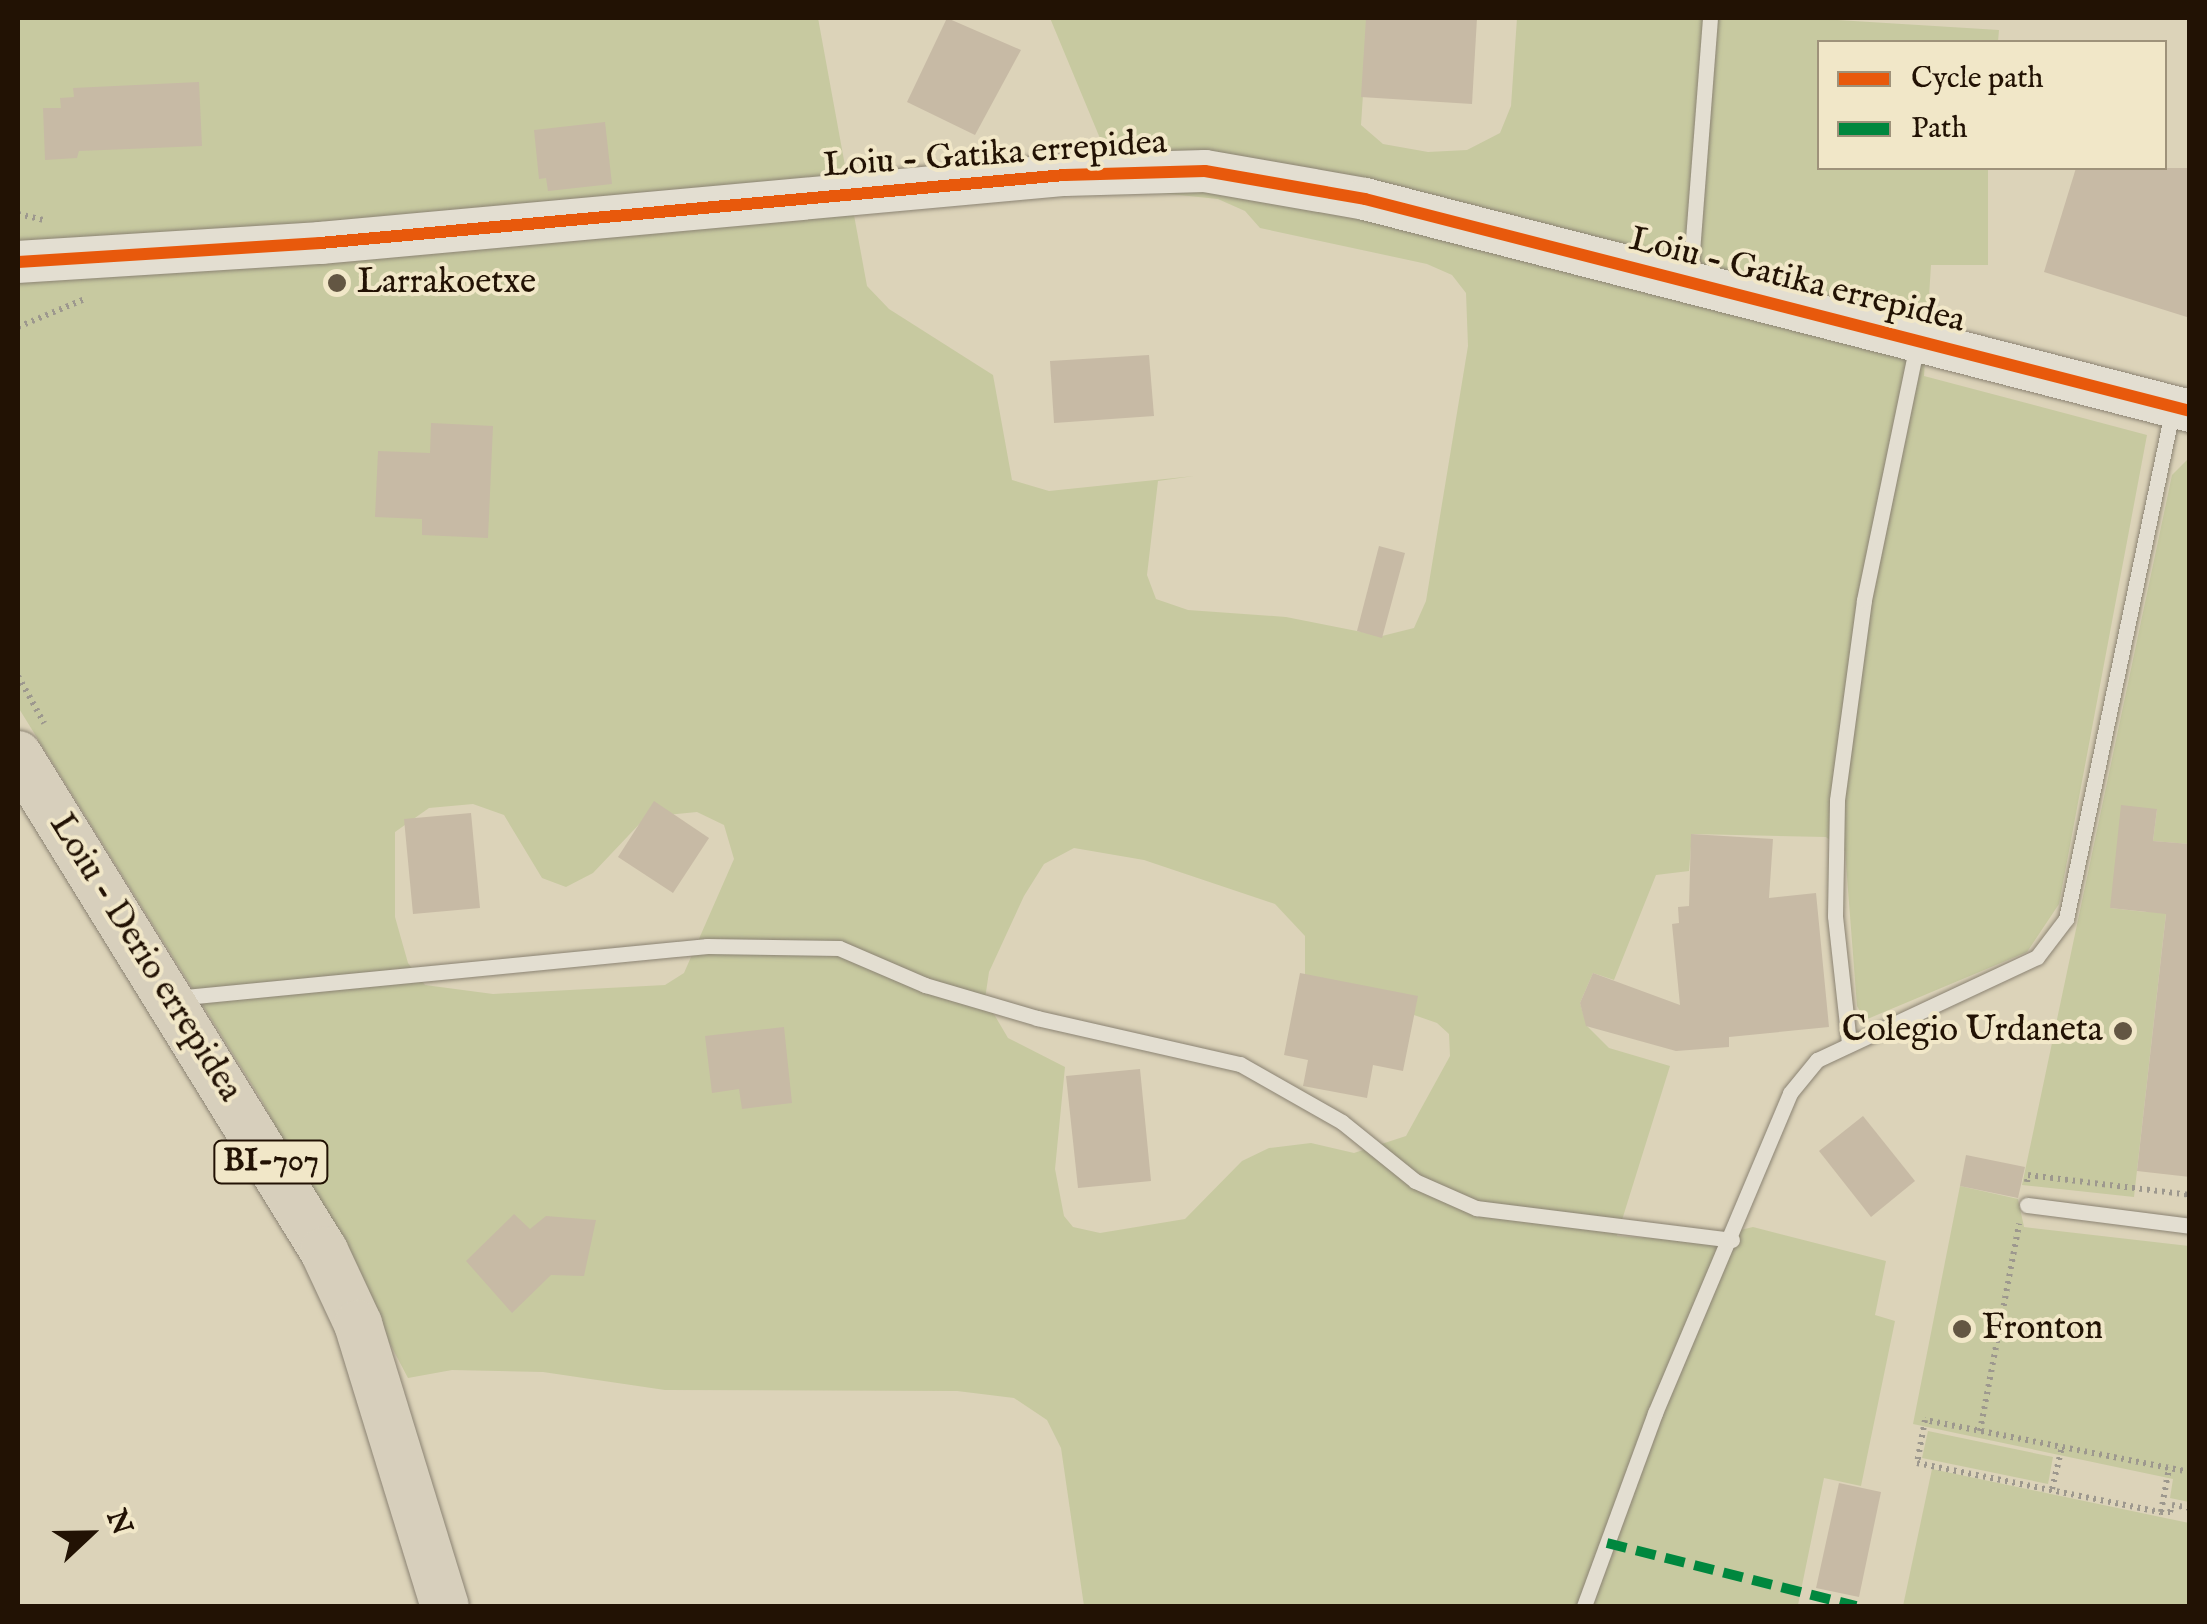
<!DOCTYPE html>
<html>
<head>
<meta charset="utf-8">
<style>
  body { margin:0 }
  #map { position:relative; width:2207px; height:1624px; overflow:hidden; background:#dcd3b9; font-family:"IM FELL English",serif }
  div>[style] { position:absolute }
  .green>* { inset:0; background:#c7c9a0 }
  .building>* { inset:0; background:#c7baa5 }
  .path>* { height:6px; margin-top:-3px; transform-origin:0; background:repeating-linear-gradient(90deg,#9d988e 0 2.5px,transparent 0 7.5px) }
  .roads { filter:drop-shadow(0 0 2px #8b8373) drop-shadow(0 0 2px #8b8373) }
  .lane>* { height:15px; margin:-7.5px; padding:0 7.5px; transform-origin:7.5px; border-radius:7.5px; background:#e3ded1 }
  .secondary>* { height:42px; margin:-21px; padding:0 21px; transform-origin:21px; border-radius:21px; background:#e3ded1 }
  .primary>* { height:48px; margin:-24px; padding:0 24px; transform-origin:24px; border-radius:24px; background:#d7cfbc }
  .quiet>* { height:10px; margin-top:-5px; transform-origin:0; background:repeating-linear-gradient(90deg,#00873e 0 20px,transparent 0 30px) }
  .cycleway>* { height:12px; margin:-6px; padding:0 6px; transform-origin:6px; border-radius:6px; background:#e8590c }
  .dots>* { width:28px; height:28px; translate:-50% -50%; box-sizing:border-box; border:5px solid #f1e7c8; border-radius:50% }
  span { translate:-50% -50%; white-space:nowrap; text-align:center; line-height:1.15; -webkit-text-stroke:8px #f1e7c8; paint-order:stroke }
  .shield-label span { padding:2px 8px; background:#f1e7c8; border:2px solid; border-radius:8px; -webkit-text-stroke-width:0 }
  .shield-label { font-size:32px; color:#221204; font-weight:700 }
  .street-label { font-size:35px; color:#221204 }
  .poi-label { font-size:35px; color:#221204 }
  .left { translate:0 -50%; text-align:left }
  .right { translate:-100% -50%; text-align:right }
  .frame { position:absolute; inset:0; border:20px solid #221204; pointer-events:none }
  .legend { position:absolute; left:1817px; top:40px; width:350px; height:130px; box-sizing:border-box; background:#f1e7c8; border:2px solid #9e927a; margin:0; padding:12px 18px; list-style:none; font-size:30px; color:#221204 }
  .legend li { display:flex; align-items:center; gap:20px; height:50px }
  .legend b { width:50px; border:2px solid #9e927a }
  .north { position:absolute; left:40px; top:1484px; width:100px; height:100px; -webkit-text-stroke:8px #f1e7c8; paint-order:stroke; rotate:68deg; font-size:28px; font-weight:700; line-height:40px; text-align:center; color:#221204 }
  .north::after { content:''; display:block; margin:auto; width:35px; height:45px; background:#221204; clip-path:polygon(50% 0,100% 100%,50% 72%,0 100%) }
</style>
</head>
<body>
<div id="map">
  <div class="green">
    <i style="clip-path:polygon(evenodd,18px 18px,818px 18px,867px 286px,889px 309px,993px 375px,1012px 480px,1049px 491px,1194px 476px,1158px 481px,1147px 575px,1156px 599px,1188px 610px,1286px 617px,1382px 636px,1414px 628px,1426px 601px,1468px 346px,1466px 293px,1452px 275px,1427px 264px,1260px 228px,1245px 211px,1218px 199px,1140px 191px,1109px 160px,1050px 18px,1368px 18px,1361px 125px,1383px 144px,1428px 152px,1467px 150px,1500px 133px,1511px 106px,1517px 18px,1805px 18px,1999px 30px,1998px 42px,1820px 42px,1820px 168px,1988px 168px,1988px 265px,1931px 265px,1924px 376px,2147px 435px,2059px 904px,2027px 952px,1865px 1020px,1857px 1006px,1845px 851px,1826px 837px,1692px 834px,1689px 871px,1656px 875px,1614px 980px,1593px 973px,1580px 1003px,1587px 1026px,1609px 1048px,1670px 1066px,1617px 1236px,1694px 1241px,1753px 1227px,1886px 1261px,1875px 1315px,1895px 1321px,1861px 1486px,1824px 1478px,1798px 1605px,1807px 1606px,1084px 1606px,1061px 1448px,1047px 1420px,1014px 1398px,957px 1391px,665px 1390px,543px 1372px,452px 1370px,408px 1378px,261px 1099px,18px 707px,18px 18px,473px 804px,504px 815px,542px 878px,566px 887px,593px 873px,646px 817px,697px 812px,724px 825px,734px 859px,684px 973px,665px 985px,493px 994px,425px 985px,408px 963px,395px 917px,395px 832px,429px 808px,473px 804px,18px 18px,1074px 848px,1144px 860px,1275px 904px,1305px 936px,1305px 977px,1437px 1023px,1449px 1034px,1450px 1056px,1406px 1136px,1354px 1153px,1311px 1143px,1269px 1148px,1242px 1161px,1185px 1219px,1100px 1233px,1073px 1227px,1064px 1216px,1055px 1169px,1065px 1067px,1008px 1038px,985px 999px,989px 972px,1024px 896px,1044px 864px,1074px 848px)"></i>
    <i style="clip-path:polygon(2189px 458px,2189px 844px,2153px 841px,2157px 809px,2110px 908px,2146px 912px,2170px 878px,2134px 1197px,2022px 1185px,2172px 475px)"></i>
    <i style="clip-path:polygon(1960px 1186px,2018px 1199px,2024px 1227px,2189px 1246px,2189px 1502px,2170px 1498px,2173px 1479px,1913px 1424px)"></i>
    <i style="clip-path:polygon(1928px 1431px,2053px 1457px,2048px 1484px,1922px 1458px)"></i>
    <i style="clip-path:polygon(1932px 1469px,2189px 1523px,2189px 1606px,1903px 1606px)"></i>
  </div>
  <div class="building">
    <i style="clip-path:polygon(947px 18px,1021px 50px,975px 135px,907px 102px)"></i>
    <i style="clip-path:polygon(1366px 18px,1477px 18px,1472px 104px,1361px 97px)"></i>
    <i style="clip-path:polygon(199px 82px,202px 146px,79px 151px,77px 158px,45px 160px,43px 108px,61px 108px,60px 98px,74px 97px,73px 88px)"></i>
    <i style="clip-path:polygon(605px 122px,612px 184px,548px 191px,546px 178px,539px 179px,534px 130px)"></i>
    <i style="clip-path:polygon(2076px 168px,2190px 168px,2190px 318px,2044px 272px)"></i>
    <i style="clip-path:polygon(1149px 355px,1154px 416px,1054px 423px,1050px 361px)"></i>
    <i style="clip-path:polygon(431px 423px,493px 426px,488px 538px,422px 535px,422px 519px,375px 517px,378px 451px,430px 453px)"></i>
    <i style="clip-path:polygon(1379px 546px,1405px 553px,1382px 638px,1357px 631px)"></i>
    <i style="clip-path:polygon(654px 801px,709px 838px,673px 893px,618px 857px)"></i>
    <i style="clip-path:polygon(2121px 805px,2157px 809px,2153px 841px,2190px 844px,2190px 1177px,2137px 1171px,2166px 914px,2110px 908px)"></i>
    <i style="clip-path:polygon(471px 813px,480px 908px,413px 914px,404px 819px)"></i>
    <i style="clip-path:polygon(1691px 834px,1773px 839px,1769px 898px,1816px 893px,1829px 1027px,1729px 1037px,1729px 1047px,1676px 1051px,1586px 1026px,1580px 1003px,1593px 973px,1680px 1005px,1672px 924px,1679px 923px,1678px 907px,1689px 906px)"></i>
    <i style="clip-path:polygon(1300px 973px,1418px 996px,1403px 1071px,1373px 1065px,1367px 1098px,1303px 1086px,1308px 1060px,1284px 1055px)"></i>
    <i style="clip-path:polygon(784px 1027px,792px 1103px,742px 1109px,739px 1089px,712px 1093px,705px 1036px)"></i>
    <i style="clip-path:polygon(1140px 1069px,1151px 1181px,1078px 1188px,1066px 1076px)"></i>
    <i style="clip-path:polygon(1863px 1116px,1915px 1181px,1871px 1217px,1819px 1151px)"></i>
    <i style="clip-path:polygon(1966px 1155px,2025px 1167px,2018px 1198px,1960px 1186px)"></i>
    <i style="clip-path:polygon(514px 1214px,530px 1229px,546px 1216px,596px 1220px,584px 1276px,551px 1275px,512px 1313px,466px 1261px)"></i>
    <i style="clip-path:polygon(1839px 1483px,1881px 1492px,1859px 1597px,1816px 1588px)"></i>
  </div>
  <div class="path">
    <i style="left:18px;top:214px;width:27px;rotate:13deg"></i>
    <i style="left:18px;top:327px;width:73px;rotate:-22.7deg"></i>
    <i style="left:18px;top:676px;width:54px;rotate:61deg"></i>
    <i style="left:2027px;top:1182px;width:7px;rotate:-82deg"></i>
    <i style="left:2028px;top:1175px;width:163px;rotate:7deg"></i>
    <i style="left:1980px;top:1431px;width:211px;rotate:-79.3deg"></i>
    <i style="left:2190px;top:1472px;width:270px;rotate:-168.9deg"></i>
    <i style="left:1925px;top:1420px;width:44px;rotate:100.5deg"></i>
    <i style="left:1917px;top:1463px;width:249px;rotate:11.4deg"></i>
    <i style="left:2161px;top:1512px;width:9px"></i>
    <i style="left:2170px;top:1512px;width:7px;rotate:-74deg"></i>
    <i style="left:2172px;top:1505px;width:18px;rotate:9deg"></i>
    <i style="left:2052px;top:1489px;width:43px;rotate:-76.6deg"></i>
    <i style="left:2161px;top:1512px;width:45px;rotate:-79.7deg"></i>
  </div>
  <div class="roads">
    <div class="lane">
      <i style="left:1690px;top:278px;width:261px;rotate:-85.6deg"></i>
      <i style="left:175px;top:998px;width:535px;rotate:-5.58deg"></i>
      <i style="left:707px;top:946px;width:132px;rotate:0.9deg"></i>
      <i style="left:839px;top:948px;width:94px;rotate:23.3deg"></i>
      <i style="left:925px;top:985px;width:117px;rotate:16.4deg"></i>
      <i style="left:1037px;top:1018px;width:208px;rotate:12.8deg"></i>
      <i style="left:1240px;top:1064px;width:117px;rotate:29.6deg"></i>
      <i style="left:1342px;top:1122px;width:94px;rotate:38.9deg"></i>
      <i style="left:1415px;top:1181px;width:67px;rotate:23.9deg"></i>
      <i style="left:1476px;top:1208px;width:258px;rotate:7.1deg"></i>
      <i style="left:1849px;top:1043px;width:128px;rotate:-96.3deg"></i>
      <i style="left:1835px;top:916px;width:116px;rotate:-89deg"></i>
      <i style="left:1837px;top:800px;width:202px;rotate:-82.3deg"></i>
      <i style="left:1864px;top:600px;width:260px;rotate:-78.3deg"></i>
      <i style="left:2027px;top:1205px;width:164px;rotate:7.3deg"></i>
      <i style="left:1584px;top:1606px;width:206px;rotate:-69.8deg"></i>
      <i style="left:1655px;top:1413px;width:347px;rotate:-67.1deg"></i>
      <i style="left:1790px;top:1093px;width:43px;rotate:-50.7deg"></i>
      <i style="left:1817px;top:1060px;width:243px;rotate:-25.1deg"></i>
      <i style="left:2037px;top:957px;width:48px;rotate:-52.7deg"></i>
      <i style="left:2066px;top:919px;width:518px;rotate:-78.19deg"></i>
    </div>
    <div class="secondary">
      <i style="left:18px;top:262px;width:303px;rotate:-3.6deg"></i>
      <i style="left:320px;top:243px;width:748px;rotate:-5.22deg"></i>
      <i style="left:1065px;top:175px;width:140px;rotate:-1.6deg"></i>
      <i style="left:1205px;top:171px;width:162px;rotate:9.9deg"></i>
      <i style="left:1365px;top:199px;width:852px;rotate:14.41deg"></i>
    </div>
    <div class="primary">
      <i style="left:18px;top:755px;width:583px;rotate:58.33deg"></i>
      <i style="left:324px;top:1251px;width:81px;rotate:65deg"></i>
      <i style="left:358px;top:1324px;width:295px;rotate:72.9deg"></i>
    </div>
  </div>
  <div class="quiet">
    <i style="left:1607px;top:1543px;width:257px;rotate:14.2deg"></i>
  </div>
  <div class="cycleway">
    <i style="left:18px;top:262px;width:303px;rotate:-3.6deg"></i>
    <i style="left:320px;top:243px;width:748px;rotate:-5.22deg"></i>
    <i style="left:1065px;top:175px;width:140px;rotate:-1.6deg"></i>
    <i style="left:1205px;top:171px;width:162px;rotate:9.9deg"></i>
    <i style="left:1365px;top:199px;width:852px;rotate:14.41deg"></i>
  </div>
  <div class="dots">
    <i style="left:337px;top:283px;background:#635643"></i>
    <i style="left:2123px;top:1031px;background:#635643"></i>
    <i style="left:1962px;top:1329px;background:#635643"></i>
  </div>
  <div class="shield-label">
    <span style="left:271px;top:1162px">BI-707</span>
  </div>
  <div class="street-label">
    <span style="left:995px;top:155px;rotate:-4deg">Loiu - Gatika errepidea</span>
    <span style="left:1797px;top:281px;rotate:14deg">Loiu - Gatika errepidea</span>
    <span style="left:145px;top:958px;rotate:58deg">Loiu - Derio errepidea</span>
  </div>
  <div class="poi-label">
    <span class="left" style="left:357px;top:283px">Larrakoetxe</span>
    <span class="right" style="left:2103px;top:1031px">Colegio Urdaneta</span>
    <span class="left" style="left:1982px;top:1329px">Fronton</span>
  </div>
  <div class="frame"></div>
  <ul class="legend">
  <li><b style="height:12px;background:#e8590c"></b>Cycle path</li>
  <li><b style="height:12px;background:#00873e"></b>Path</li>
  </ul>
  <div class="north">N</div>
</div>
</body>
</html>
